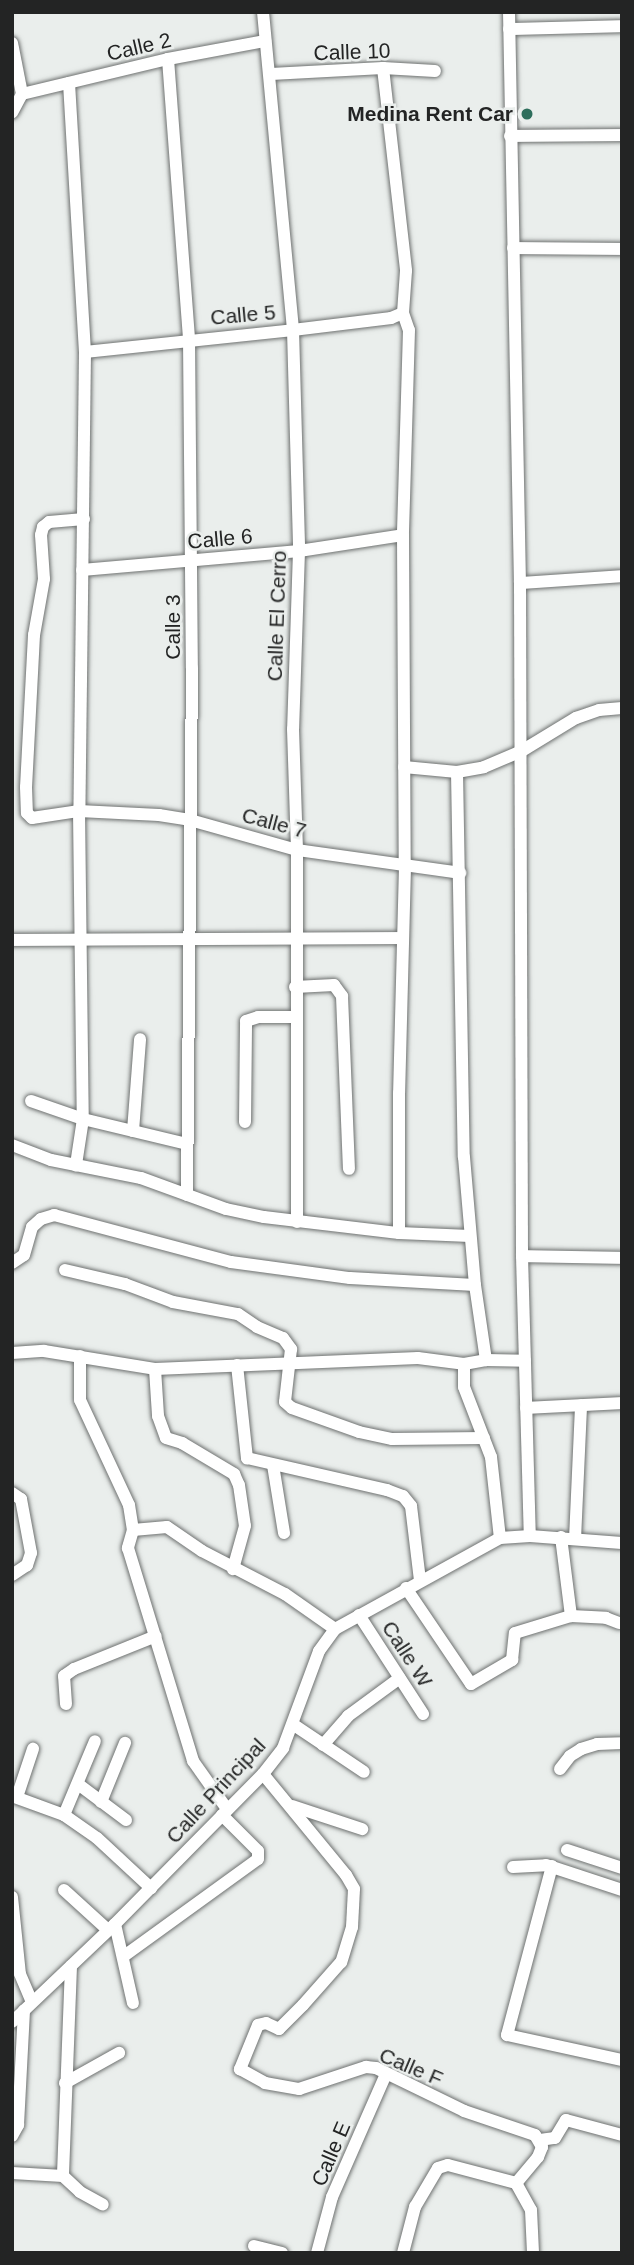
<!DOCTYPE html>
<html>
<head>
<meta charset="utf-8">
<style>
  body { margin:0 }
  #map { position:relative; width:634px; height:2265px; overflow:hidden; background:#eaeeec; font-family:Arial,sans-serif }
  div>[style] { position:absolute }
  .roads { filter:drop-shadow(0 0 2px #6e7170) drop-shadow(0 0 2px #6e7170) }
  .minor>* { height:12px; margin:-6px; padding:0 6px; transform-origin:6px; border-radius:6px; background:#fff }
  .dots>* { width:19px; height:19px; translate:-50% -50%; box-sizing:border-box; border:4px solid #eaeeec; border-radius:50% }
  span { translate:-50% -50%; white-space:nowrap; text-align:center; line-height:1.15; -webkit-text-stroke:5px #eaeeec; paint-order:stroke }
  .street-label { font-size:21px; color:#232424 }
  .poi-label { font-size:21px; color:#232424; font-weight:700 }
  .right { translate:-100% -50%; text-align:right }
  .frame { position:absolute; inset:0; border:14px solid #232424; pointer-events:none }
</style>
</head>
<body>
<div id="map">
  <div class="roads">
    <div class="minor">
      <i style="left:263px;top:12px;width:319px;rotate:84.6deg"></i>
      <i style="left:293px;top:330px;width:221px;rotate:88.4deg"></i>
      <i style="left:299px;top:551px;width:178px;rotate:91.9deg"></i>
      <i style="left:293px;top:729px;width:121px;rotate:88.1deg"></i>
      <i style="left:297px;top:850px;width:372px;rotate:90deg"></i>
      <i style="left:509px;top:12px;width:571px;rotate:88.9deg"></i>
      <i style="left:520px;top:583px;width:673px;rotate:89.83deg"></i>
      <i style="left:522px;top:1256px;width:280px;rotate:88.4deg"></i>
      <i style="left:509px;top:29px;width:113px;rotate:-1.5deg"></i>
      <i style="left:12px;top:43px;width:52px;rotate:78.9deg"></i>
      <i style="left:22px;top:94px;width:21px;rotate:118deg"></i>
      <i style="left:168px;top:59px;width:281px;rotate:85.7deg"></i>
      <i style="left:189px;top:339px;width:329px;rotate:89.5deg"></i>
      <i style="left:192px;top:668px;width:527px;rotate:90.54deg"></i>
      <i style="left:383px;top:68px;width:204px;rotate:83.5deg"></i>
      <i style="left:406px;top:271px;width:42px;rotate:94.1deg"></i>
      <i style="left:403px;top:313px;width:18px;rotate:71deg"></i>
      <i style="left:409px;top:330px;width:205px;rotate:91.7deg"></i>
      <i style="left:403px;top:535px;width:332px;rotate:89.7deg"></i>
      <i style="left:405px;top:867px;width:226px;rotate:91.5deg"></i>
      <i style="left:399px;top:1093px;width:140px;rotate:90deg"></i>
      <i style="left:271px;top:74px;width:112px;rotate:-3.1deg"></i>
      <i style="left:383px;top:68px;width:52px;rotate:3.3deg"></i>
      <i style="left:69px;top:83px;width:269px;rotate:86.6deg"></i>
      <i style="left:85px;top:352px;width:459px;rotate:90.7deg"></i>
      <i style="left:79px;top:811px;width:308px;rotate:89.3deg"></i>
      <i style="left:83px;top:1119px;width:47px;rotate:98.7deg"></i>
      <i style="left:22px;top:94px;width:150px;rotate:-13.5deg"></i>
      <i style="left:168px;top:59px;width:99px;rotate:-10.5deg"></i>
      <i style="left:510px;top:136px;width:112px;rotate:-0.5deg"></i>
      <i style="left:513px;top:248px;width:109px;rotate:0.5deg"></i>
      <i style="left:85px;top:352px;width:209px;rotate:-6deg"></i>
      <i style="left:293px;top:330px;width:99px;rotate:-7deg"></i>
      <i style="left:391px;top:318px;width:13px;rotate:-23deg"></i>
      <i style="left:84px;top:519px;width:35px;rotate:175deg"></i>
      <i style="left:49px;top:522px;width:8px;rotate:140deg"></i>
      <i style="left:43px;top:527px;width:8px;rotate:104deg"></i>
      <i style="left:41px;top:535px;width:44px;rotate:86.1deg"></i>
      <i style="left:44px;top:579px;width:57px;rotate:100.1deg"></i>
      <i style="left:34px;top:635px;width:152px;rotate:93deg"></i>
      <i style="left:26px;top:787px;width:26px;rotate:88deg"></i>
      <i style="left:27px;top:813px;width:7px;rotate:45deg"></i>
      <i style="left:32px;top:818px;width:48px;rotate:-8.5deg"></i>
      <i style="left:79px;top:811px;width:80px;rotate:2.9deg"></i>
      <i style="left:159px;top:815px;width:31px;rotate:9deg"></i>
      <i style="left:190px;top:820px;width:111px;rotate:15.7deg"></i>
      <i style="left:297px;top:850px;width:165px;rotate:8deg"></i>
      <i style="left:82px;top:570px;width:218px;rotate:-5deg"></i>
      <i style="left:299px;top:551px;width:105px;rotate:-8.7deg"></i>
      <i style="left:520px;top:583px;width:102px;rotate:-3.9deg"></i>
      <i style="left:404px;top:767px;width:53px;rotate:5.4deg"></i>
      <i style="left:457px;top:772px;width:27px;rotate:-10deg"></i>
      <i style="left:484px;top:767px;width:39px;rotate:-23deg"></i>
      <i style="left:520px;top:752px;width:66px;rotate:-31.3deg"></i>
      <i style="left:576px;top:718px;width:24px;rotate:-19deg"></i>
      <i style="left:599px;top:710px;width:23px;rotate:-5deg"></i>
      <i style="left:457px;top:772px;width:385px;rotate:89deg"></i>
      <i style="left:464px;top:1157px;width:128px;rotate:85.1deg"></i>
      <i style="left:475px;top:1285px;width:76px;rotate:81.7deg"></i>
      <i style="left:12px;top:940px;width:390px;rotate:-0.3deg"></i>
      <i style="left:295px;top:987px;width:39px;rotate:-3deg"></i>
      <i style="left:334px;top:985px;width:14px;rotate:54deg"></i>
      <i style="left:342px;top:996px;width:173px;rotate:87.7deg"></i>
      <i style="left:31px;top:1101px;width:55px;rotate:19.1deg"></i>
      <i style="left:83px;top:1119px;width:107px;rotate:13.5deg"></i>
      <i style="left:245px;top:1122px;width:101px;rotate:-89.4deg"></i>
      <i style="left:246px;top:1021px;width:13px;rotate:-18deg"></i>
      <i style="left:258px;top:1017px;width:37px"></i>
      <i style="left:133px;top:1131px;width:92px;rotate:-85.6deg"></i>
      <i style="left:12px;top:1145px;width:42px;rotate:21deg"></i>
      <i style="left:51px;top:1160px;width:92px;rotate:11.3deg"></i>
      <i style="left:141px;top:1178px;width:90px;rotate:20deg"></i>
      <i style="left:226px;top:1209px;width:39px;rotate:12deg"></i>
      <i style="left:264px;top:1217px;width:136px;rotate:6.8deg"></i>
      <i style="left:399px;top:1233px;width:71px;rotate:2.4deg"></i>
      <i style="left:522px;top:1256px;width:100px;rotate:1.1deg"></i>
      <i style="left:12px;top:1263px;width:14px;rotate:-34deg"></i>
      <i style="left:24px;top:1255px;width:29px;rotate:-74deg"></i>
      <i style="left:32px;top:1227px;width:12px;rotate:-42deg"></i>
      <i style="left:41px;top:1219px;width:14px;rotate:-17deg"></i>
      <i style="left:54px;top:1215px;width:183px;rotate:14.9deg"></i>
      <i style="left:231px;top:1262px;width:120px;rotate:7.7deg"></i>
      <i style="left:350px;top:1278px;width:125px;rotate:3.2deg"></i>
      <i style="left:65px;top:1270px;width:62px;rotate:13.1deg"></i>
      <i style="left:125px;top:1284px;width:51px;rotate:20.6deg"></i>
      <i style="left:173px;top:1302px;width:66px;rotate:10.5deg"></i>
      <i style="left:238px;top:1314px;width:23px;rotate:34deg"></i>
      <i style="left:257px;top:1327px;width:28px;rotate:23deg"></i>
      <i style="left:283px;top:1338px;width:14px;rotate:54deg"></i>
      <i style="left:291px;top:1349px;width:53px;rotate:96.5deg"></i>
      <i style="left:285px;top:1402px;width:9px;rotate:41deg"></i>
      <i style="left:292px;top:1408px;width:71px;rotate:19.7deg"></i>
      <i style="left:359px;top:1432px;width:34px;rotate:12deg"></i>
      <i style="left:392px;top:1439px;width:92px;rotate:-0.6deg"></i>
      <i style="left:12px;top:1353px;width:32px;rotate:-4deg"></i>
      <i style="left:44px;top:1351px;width:112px;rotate:9.2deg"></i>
      <i style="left:155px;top:1369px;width:263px;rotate:-2.4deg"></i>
      <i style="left:418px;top:1358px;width:46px;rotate:7.4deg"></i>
      <i style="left:464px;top:1364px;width:22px;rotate:-10deg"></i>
      <i style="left:486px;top:1360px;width:39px;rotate:1deg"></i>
      <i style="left:80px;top:1356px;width:44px;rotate:90deg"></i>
      <i style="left:80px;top:1400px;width:116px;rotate:65deg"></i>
      <i style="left:129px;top:1505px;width:25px;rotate:81deg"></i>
      <i style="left:133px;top:1530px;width:19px;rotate:106deg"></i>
      <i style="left:128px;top:1548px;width:223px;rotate:73deg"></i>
      <i style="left:193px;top:1761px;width:59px;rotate:54.7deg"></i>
      <i style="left:464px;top:1364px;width:23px;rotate:90deg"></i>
      <i style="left:464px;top:1387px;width:75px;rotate:68.9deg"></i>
      <i style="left:491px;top:1457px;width:81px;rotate:83.7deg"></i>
      <i style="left:237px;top:1365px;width:94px;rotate:83.9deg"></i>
      <i style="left:247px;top:1458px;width:144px;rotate:12.9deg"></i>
      <i style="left:387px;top:1490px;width:17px;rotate:21deg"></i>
      <i style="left:403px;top:1496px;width:13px;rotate:51deg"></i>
      <i style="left:411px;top:1506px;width:75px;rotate:83.1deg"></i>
      <i style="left:155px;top:1369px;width:47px;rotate:86.3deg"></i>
      <i style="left:158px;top:1416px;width:23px;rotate:70deg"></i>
      <i style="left:166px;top:1438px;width:17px;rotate:17deg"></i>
      <i style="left:182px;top:1443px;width:61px;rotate:30.8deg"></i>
      <i style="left:234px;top:1474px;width:12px;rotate:66deg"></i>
      <i style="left:239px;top:1485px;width:41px;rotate:81.7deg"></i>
      <i style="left:245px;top:1526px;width:45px;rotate:105.6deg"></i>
      <i style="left:526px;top:1408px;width:96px;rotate:-3deg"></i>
      <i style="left:273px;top:1465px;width:69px;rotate:80.8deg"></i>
      <i style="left:12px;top:1493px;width:11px;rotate:34deg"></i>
      <i style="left:21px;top:1499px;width:55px;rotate:79.5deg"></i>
      <i style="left:31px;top:1553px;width:13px;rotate:108deg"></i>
      <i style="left:27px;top:1565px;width:18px;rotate:146deg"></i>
      <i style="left:133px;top:1530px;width:34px;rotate:-5deg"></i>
      <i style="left:167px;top:1527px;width:42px;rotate:34.4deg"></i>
      <i style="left:202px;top:1551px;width:93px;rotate:27.4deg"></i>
      <i style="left:285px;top:1594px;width:61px;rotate:35deg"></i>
      <i style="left:561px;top:1537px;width:80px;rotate:82.8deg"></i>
      <i style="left:575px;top:1539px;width:134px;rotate:-87.4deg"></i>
      <i style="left:406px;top:1588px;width:116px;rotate:55.9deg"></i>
      <i style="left:471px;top:1684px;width:48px;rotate:-30.3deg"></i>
      <i style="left:512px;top:1660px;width:27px;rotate:-84deg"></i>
      <i style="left:515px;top:1633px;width:59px;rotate:-16.9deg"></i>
      <i style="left:571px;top:1616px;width:35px;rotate:3deg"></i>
      <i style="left:606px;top:1618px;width:14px;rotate:21deg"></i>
      <i style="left:359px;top:1615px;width:118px;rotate:57.1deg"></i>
      <i style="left:66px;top:1704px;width:28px;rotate:-94deg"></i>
      <i style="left:64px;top:1676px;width:12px;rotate:-35deg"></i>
      <i style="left:74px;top:1669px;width:88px;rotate:-21.9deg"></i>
      <i style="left:294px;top:1725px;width:84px;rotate:33.9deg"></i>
      <i style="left:323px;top:1745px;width:38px;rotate:-49deg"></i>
      <i style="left:348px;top:1716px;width:64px;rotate:-36.2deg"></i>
      <i style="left:560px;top:1769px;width:16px;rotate:-52deg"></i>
      <i style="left:570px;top:1756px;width:13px;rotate:-32deg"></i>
      <i style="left:581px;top:1749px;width:17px;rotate:-17deg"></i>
      <i style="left:597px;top:1744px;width:25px;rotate:-2deg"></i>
      <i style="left:263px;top:1774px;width:131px;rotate:50.6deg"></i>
      <i style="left:346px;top:1875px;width:16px;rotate:60deg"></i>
      <i style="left:354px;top:1889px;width:38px;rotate:93deg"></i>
      <i style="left:352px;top:1927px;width:37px;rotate:107deg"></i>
      <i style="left:341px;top:1962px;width:57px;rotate:131.5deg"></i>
      <i style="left:303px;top:2005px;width:34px;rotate:135deg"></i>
      <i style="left:279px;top:2029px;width:14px;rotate:-155deg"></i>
      <i style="left:266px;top:2023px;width:8px;rotate:166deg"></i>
      <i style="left:258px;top:2025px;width:48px;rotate:112.2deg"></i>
      <i style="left:240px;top:2069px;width:29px;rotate:29deg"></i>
      <i style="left:265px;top:2083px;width:35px;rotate:10deg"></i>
      <i style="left:299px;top:2089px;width:71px;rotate:-18.2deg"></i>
      <i style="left:366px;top:2067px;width:10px;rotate:6deg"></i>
      <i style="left:376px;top:2068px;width:98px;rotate:26deg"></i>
      <i style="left:464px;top:2111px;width:75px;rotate:18.7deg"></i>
      <i style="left:535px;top:2135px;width:14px;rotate:60deg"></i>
      <i style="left:542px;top:2147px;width:11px;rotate:112deg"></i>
      <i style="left:538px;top:2157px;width:34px;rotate:130deg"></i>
      <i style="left:78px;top:1784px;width:60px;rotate:36.9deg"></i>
      <i style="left:12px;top:1796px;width:55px;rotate:20.1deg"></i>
      <i style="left:64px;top:1815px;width:40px;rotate:34.9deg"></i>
      <i style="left:97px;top:1838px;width:74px;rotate:42.8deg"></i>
      <i style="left:17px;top:1797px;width:51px;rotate:-71.6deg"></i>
      <i style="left:101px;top:1802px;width:64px;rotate:-67.9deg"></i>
      <i style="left:292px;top:1806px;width:74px;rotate:18.2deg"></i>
      <i style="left:64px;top:1815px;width:80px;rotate:-67.3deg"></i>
      <i style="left:567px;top:1850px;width:58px;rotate:18.1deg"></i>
      <i style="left:552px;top:1866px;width:175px;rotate:104.9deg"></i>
      <i style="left:507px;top:2035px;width:118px;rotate:12.3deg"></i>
      <i style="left:513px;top:1867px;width:33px;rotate:-3deg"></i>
      <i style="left:546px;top:1865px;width:80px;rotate:18.2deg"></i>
      <i style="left:64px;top:1890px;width:59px;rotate:42.3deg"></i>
      <i style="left:12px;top:1897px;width:77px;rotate:84.1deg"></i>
      <i style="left:20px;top:1974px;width:30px;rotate:67deg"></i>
      <i style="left:115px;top:1924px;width:81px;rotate:77.2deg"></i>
      <i style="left:124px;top:1956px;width:165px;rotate:-35.9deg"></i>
      <i style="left:258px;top:1859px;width:8px;rotate:-90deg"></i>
      <i style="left:258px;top:1851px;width:51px;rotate:-135deg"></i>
      <i style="left:71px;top:1966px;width:210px;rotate:92.2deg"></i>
      <i style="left:63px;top:2176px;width:23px;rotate:43deg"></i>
      <i style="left:80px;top:2192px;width:26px;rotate:29deg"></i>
      <i style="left:12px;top:2022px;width:142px;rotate:-43.6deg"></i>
      <i style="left:115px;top:1924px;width:211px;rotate:-45.4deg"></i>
      <i style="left:263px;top:1774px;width:33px;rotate:-52deg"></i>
      <i style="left:283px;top:1748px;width:103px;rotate:-69.6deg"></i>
      <i style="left:319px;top:1651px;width:27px;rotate:-54deg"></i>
      <i style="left:335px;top:1629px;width:188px;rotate:-28.9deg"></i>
      <i style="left:500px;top:1538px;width:30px;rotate:-4deg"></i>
      <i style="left:530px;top:1536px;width:92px;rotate:4.4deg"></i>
      <i style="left:65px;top:2083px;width:62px;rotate:-29.1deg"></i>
      <i style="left:12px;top:2136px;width:13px;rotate:-61deg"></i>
      <i style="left:18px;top:2125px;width:115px;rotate:-87deg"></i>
      <i style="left:540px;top:2140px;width:15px;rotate:-8deg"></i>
      <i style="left:555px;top:2138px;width:21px;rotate:-59deg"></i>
      <i style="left:566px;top:2120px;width:58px;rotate:15deg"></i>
      <i style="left:12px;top:2173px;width:51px;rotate:3.4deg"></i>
      <i style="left:254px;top:2246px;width:29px;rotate:14deg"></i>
      <i style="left:317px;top:2253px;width:58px;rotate:-75deg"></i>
      <i style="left:332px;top:2197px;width:134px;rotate:-66.3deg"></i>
      <i style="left:403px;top:2253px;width:48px;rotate:-75.4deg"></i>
      <i style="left:415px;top:2207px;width:45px;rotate:-59.5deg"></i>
      <i style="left:438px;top:2168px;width:10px;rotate:-17deg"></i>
      <i style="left:448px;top:2165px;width:70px;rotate:14.8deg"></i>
      <i style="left:516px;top:2183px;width:31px;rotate:61deg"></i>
      <i style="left:531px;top:2210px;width:43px;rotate:87.3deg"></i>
    </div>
  </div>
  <div class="dots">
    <i style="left:527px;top:114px;background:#2e6e5c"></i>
  </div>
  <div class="street-label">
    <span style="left:139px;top:47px;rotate:-13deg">Calle 2</span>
    <span style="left:352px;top:52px;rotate:-2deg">Calle 10</span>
    <span style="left:243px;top:315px;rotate:-5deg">Calle 5</span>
    <span style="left:220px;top:539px;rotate:-5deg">Calle 6</span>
    <span style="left:277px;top:616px;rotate:-88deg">Calle El Cerro</span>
    <span style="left:173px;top:627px;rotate:-90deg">Calle 3</span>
    <span style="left:274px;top:823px;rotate:15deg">Calle 7</span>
    <span style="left:407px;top:1654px;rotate:57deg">Calle W</span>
    <span style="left:216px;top:1791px;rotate:-47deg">Calle Principal</span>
    <span style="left:411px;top:2067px;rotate:23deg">Calle F</span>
    <span style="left:331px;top:2154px;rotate:-67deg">Calle E</span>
  </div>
  <div class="poi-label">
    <span class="right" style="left:513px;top:114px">Medina Rent Car</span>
  </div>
  <div class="frame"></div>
</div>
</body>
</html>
